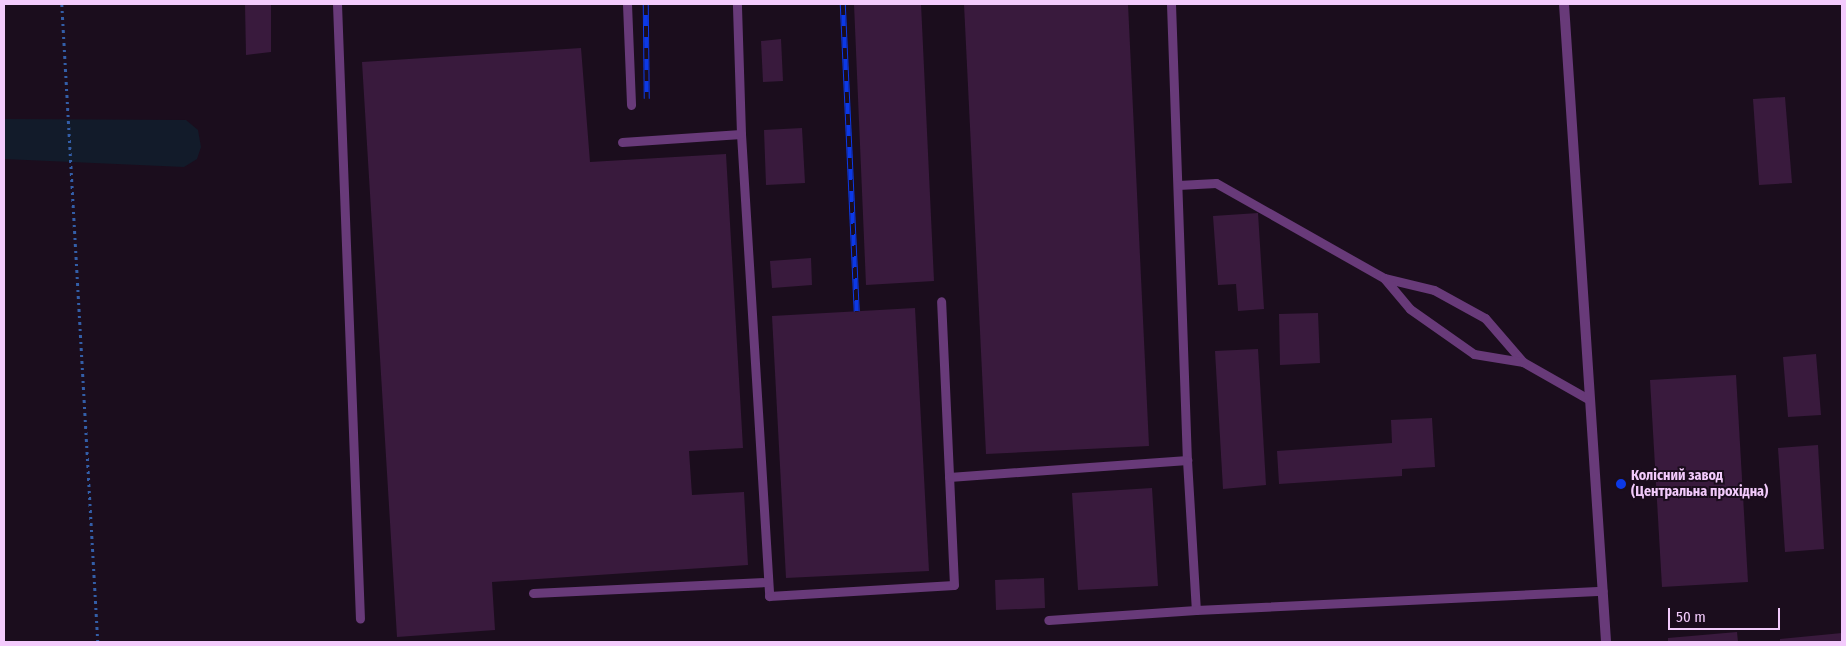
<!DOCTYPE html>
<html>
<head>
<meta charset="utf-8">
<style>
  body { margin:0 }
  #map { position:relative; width:1846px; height:646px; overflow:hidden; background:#1b0d1d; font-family:"Fira Sans Condensed",sans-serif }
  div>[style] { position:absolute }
  .green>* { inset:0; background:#121b2a }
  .building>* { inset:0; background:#391a3d }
  .path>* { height:2.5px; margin-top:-1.25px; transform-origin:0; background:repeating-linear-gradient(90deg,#335ea8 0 2.5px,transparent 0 6.5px) }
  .service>* { height:9px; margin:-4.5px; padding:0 4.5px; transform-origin:4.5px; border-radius:4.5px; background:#683a79 }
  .tertiary>* { height:10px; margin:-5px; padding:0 5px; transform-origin:5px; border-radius:5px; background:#683a79 }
  .rail>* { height:5.5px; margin-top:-2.75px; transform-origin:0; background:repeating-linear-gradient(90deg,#1b0d1d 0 11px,#0c39e7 0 22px); box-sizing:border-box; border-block:1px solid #0c39e7 }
  .dots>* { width:14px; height:14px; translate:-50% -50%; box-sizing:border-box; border:2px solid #1b0d1d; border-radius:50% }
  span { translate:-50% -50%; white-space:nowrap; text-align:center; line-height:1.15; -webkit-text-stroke:4px #1b0d1d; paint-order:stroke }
  .poi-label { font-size:14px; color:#f3cbfc; font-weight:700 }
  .left { translate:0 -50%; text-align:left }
  .frame { position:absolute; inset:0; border:5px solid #f3cbfc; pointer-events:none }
  .scale { position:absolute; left:1668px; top:608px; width:112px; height:22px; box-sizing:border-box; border:2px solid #f3cbfc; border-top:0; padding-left:6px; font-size:15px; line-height:18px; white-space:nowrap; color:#f3cbfc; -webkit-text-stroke:4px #1b0d1d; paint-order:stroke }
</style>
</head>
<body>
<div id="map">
  <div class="green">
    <i style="clip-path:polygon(4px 119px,186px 120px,198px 130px,201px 147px,197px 159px,184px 167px,4px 159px)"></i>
  </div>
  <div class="building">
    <i style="clip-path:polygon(245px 4px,271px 4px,271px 52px,246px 55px)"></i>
    <i style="clip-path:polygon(854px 4px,921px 4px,934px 281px,866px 285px)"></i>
    <i style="clip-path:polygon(964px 4px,1128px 4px,1149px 446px,986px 454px)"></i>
    <i style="clip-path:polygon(781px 39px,783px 81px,763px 82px,761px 41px)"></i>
    <i style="clip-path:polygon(581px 48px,590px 162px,726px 154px,743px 448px,689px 451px,692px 495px,744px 492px,748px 565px,492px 582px,495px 630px,397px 637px,362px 62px)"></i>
    <i style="clip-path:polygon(1785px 97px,1792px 183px,1759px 185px,1753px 99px)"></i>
    <i style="clip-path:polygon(802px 128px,805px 183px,766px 185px,764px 130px)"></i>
    <i style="clip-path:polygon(1258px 213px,1264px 309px,1238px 311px,1236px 284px,1218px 285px,1213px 216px)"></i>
    <i style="clip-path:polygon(811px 258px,812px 285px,772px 288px,770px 261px)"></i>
    <i style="clip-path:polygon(915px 308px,929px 571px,786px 578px,772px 316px)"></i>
    <i style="clip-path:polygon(1318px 313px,1320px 363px,1280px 365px,1279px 314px)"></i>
    <i style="clip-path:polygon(1258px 349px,1266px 485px,1223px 489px,1215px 351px)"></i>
    <i style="clip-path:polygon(1816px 354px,1821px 415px,1788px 417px,1783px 357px)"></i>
    <i style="clip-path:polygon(1736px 375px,1748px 582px,1662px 587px,1650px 380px)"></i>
    <i style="clip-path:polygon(1432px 418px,1435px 467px,1402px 469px,1402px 476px,1279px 484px,1277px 451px,1392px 443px,1391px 420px)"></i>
    <i style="clip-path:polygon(1818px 445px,1824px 549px,1785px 552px,1778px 448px)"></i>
    <i style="clip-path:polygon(1152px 488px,1158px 586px,1078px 590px,1072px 493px)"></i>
    <i style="clip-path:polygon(1044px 578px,1045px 608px,996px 610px,995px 580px)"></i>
    <i style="clip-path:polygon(1737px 632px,1738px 642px,1668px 642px,1668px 638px)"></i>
    <i style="clip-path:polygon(1842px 633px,1842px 642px,1780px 642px,1780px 639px)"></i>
  </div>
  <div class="path">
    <i style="left:62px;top:4px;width:639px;rotate:86.77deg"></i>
  </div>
  <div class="service">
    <i style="left:337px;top:4px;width:615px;rotate:87.86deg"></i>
    <i style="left:627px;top:4px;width:101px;rotate:87.7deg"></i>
    <i style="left:1171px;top:4px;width:456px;rotate:88deg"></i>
    <i style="left:741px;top:134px;width:463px;rotate:86.5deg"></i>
    <i style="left:769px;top:596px;width:185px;rotate:-3.4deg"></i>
    <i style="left:954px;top:585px;width:284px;rotate:-92.6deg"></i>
    <i style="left:622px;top:142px;width:119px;rotate:-3.8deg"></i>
    <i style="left:741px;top:134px;width:130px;rotate:-91.8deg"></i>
    <i style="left:1178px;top:185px;width:38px;rotate:-3deg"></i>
    <i style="left:1216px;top:183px;width:193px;rotate:29.5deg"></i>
    <i style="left:1384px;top:278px;width:51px;rotate:13.5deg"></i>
    <i style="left:1434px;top:290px;width:58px;rotate:28.8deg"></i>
    <i style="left:1485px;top:318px;width:58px;rotate:49.2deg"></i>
    <i style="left:1523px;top:362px;width:77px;rotate:29.6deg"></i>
    <i style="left:1384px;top:278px;width:40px;rotate:50deg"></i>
    <i style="left:1410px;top:309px;width:78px;rotate:35.1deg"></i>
    <i style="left:1474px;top:354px;width:50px;rotate:9.3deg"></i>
    <i style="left:949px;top:477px;width:239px;rotate:-4.1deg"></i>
    <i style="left:1187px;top:460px;width:150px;rotate:86.6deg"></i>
    <i style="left:1196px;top:610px;width:148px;rotate:176.1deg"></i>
    <i style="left:533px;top:593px;width:235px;rotate:-2.7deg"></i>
    <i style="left:1196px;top:610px;width:407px;rotate:-2.7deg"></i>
  </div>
  <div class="tertiary">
    <i style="left:1564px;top:4px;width:639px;rotate:86.23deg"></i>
  </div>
  <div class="rail">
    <i style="left:646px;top:4px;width:95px;rotate:89.4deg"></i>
    <i style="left:843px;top:4px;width:308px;rotate:87.4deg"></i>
  </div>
  <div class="dots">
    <i style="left:1621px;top:484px;background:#0c39e7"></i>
  </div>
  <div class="poi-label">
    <span class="left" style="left:1631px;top:484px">Колісний завод<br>(Центральна прохідна)</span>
  </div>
  <div class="frame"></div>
  <div class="scale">50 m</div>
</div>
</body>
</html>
